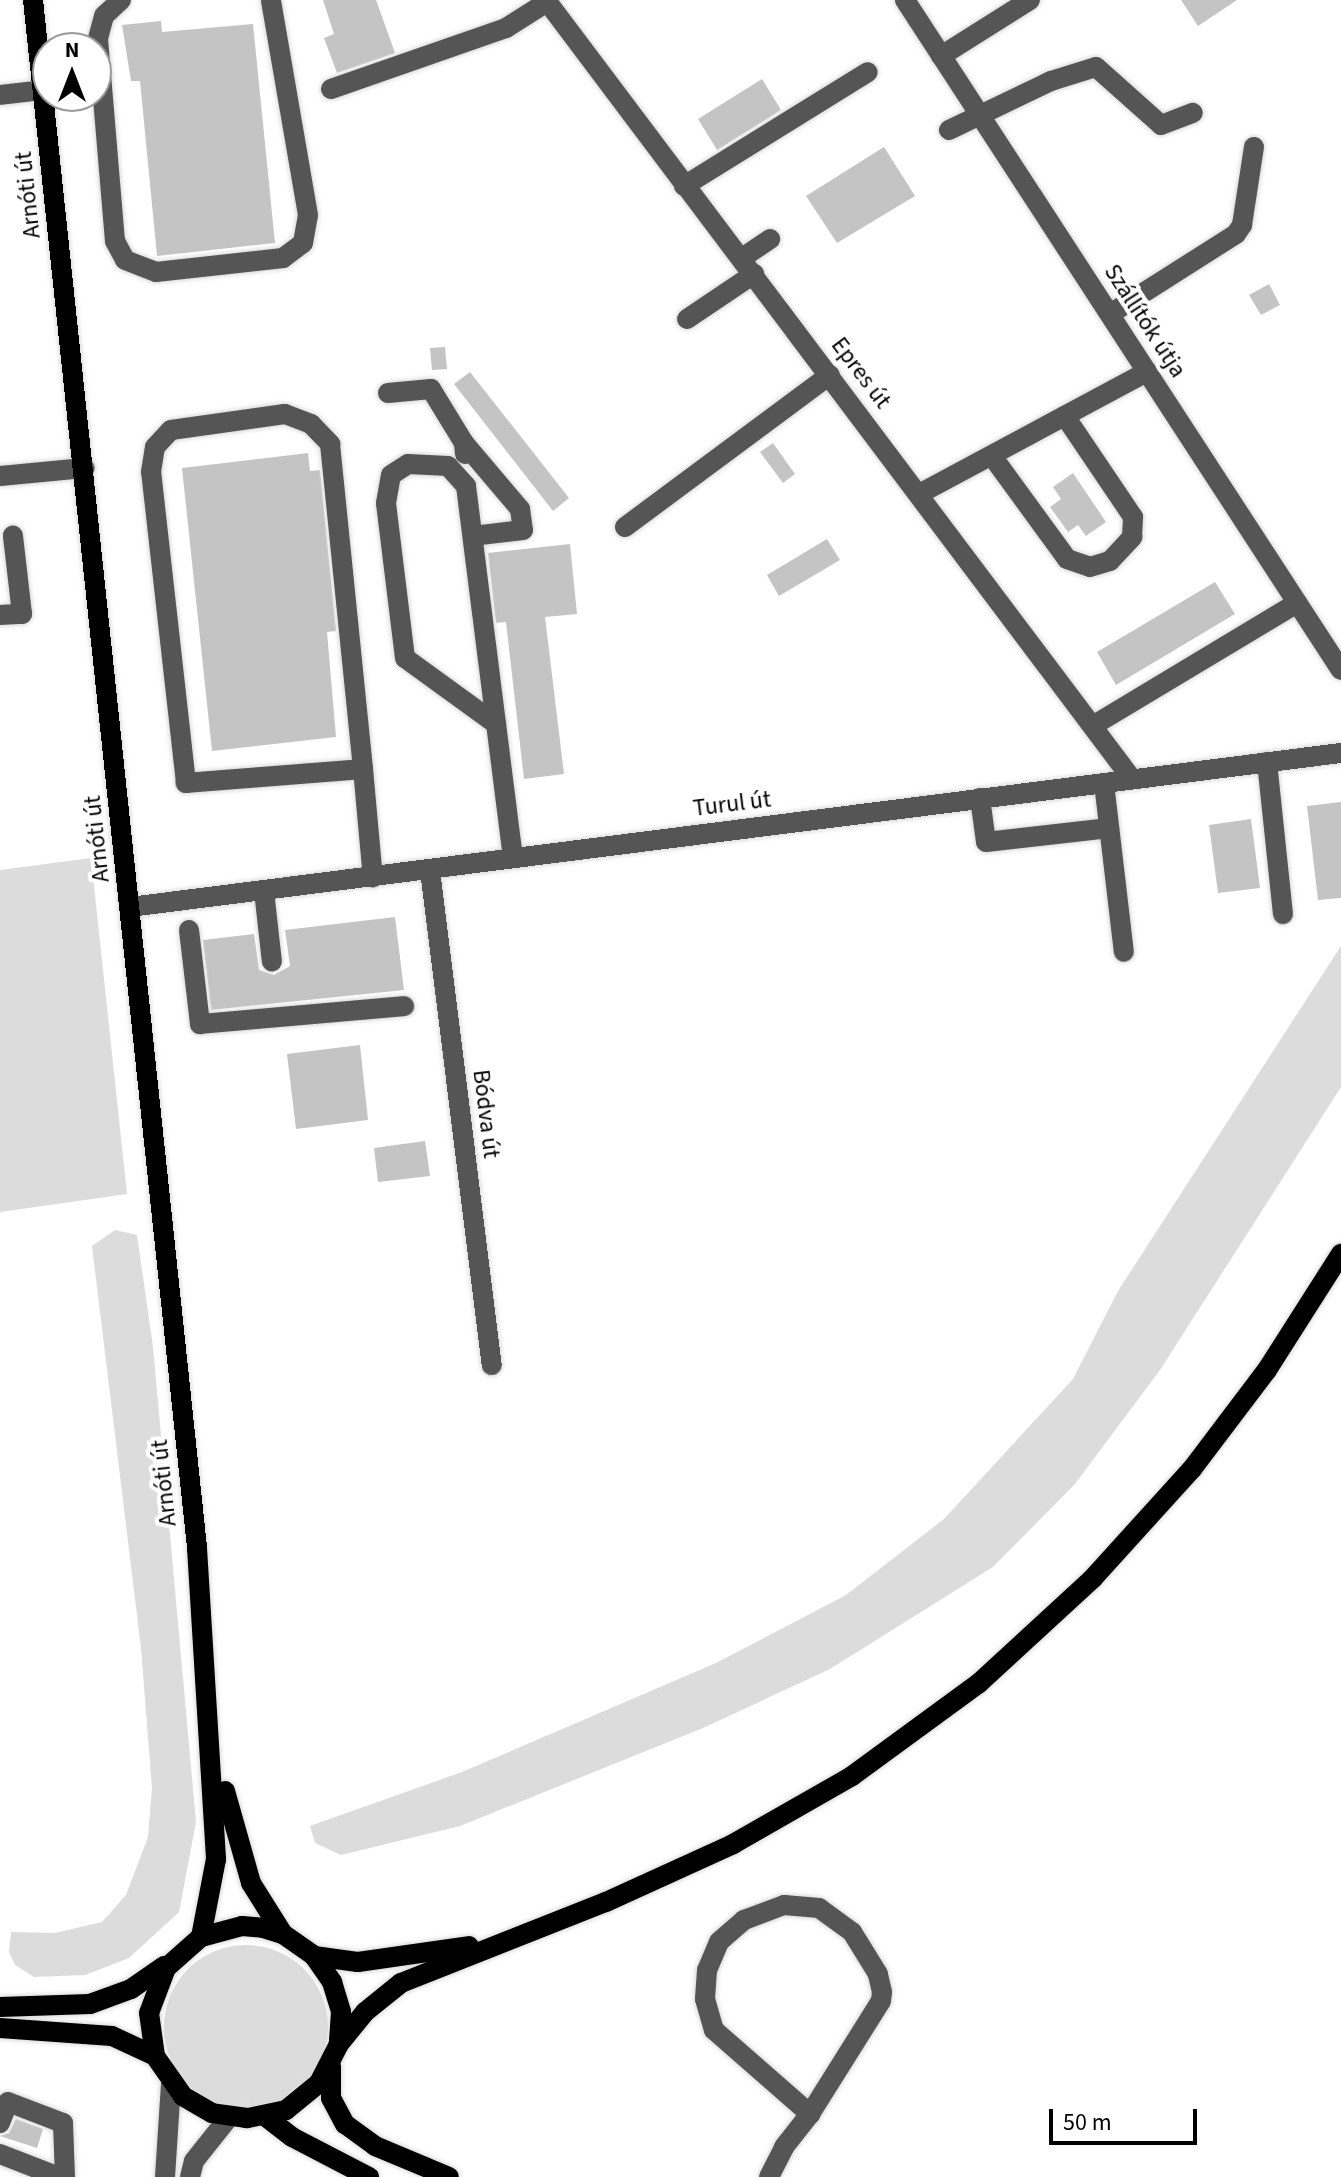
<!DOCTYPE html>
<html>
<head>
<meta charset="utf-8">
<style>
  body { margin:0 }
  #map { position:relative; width:1341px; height:2177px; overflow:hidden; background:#fff; font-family:"Source Sans 3",sans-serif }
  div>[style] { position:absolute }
  .green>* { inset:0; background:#dcdcdc }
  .round { border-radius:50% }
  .building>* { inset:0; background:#c4c4c4 }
  .roads { filter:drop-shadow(0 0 2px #dbdbdb) drop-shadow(0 0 2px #dbdbdb) }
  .minor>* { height:20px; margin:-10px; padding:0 10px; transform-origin:10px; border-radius:10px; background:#555 }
  .major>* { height:20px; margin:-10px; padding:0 10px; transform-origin:10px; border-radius:10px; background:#000 }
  span { translate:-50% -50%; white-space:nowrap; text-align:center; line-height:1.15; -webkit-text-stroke:8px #fff; paint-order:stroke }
  .street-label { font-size:24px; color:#000 }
  .north { position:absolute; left:32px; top:32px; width:80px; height:80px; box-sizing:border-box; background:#fff; border:2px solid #999; border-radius:50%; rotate:0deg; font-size:22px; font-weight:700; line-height:32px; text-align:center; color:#000 }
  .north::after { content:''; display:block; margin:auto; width:28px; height:36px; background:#000; clip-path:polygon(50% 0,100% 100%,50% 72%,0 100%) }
  .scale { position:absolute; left:1049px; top:2109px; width:148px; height:36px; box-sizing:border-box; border:4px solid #000; border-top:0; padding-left:10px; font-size:24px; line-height:28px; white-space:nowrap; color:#000; -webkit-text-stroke:6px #fff; paint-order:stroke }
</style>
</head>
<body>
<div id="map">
  <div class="green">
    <i style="clip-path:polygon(91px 858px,127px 1194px,0 1212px,0 870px)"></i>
    <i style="clip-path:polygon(1341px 946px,1341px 1087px,1160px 1370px,1075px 1484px,993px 1567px,830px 1669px,703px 1728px,460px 1826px,341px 1855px,315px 1843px,310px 1826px,462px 1772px,716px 1663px,846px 1595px,944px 1519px,1073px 1379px,1118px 1291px)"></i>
    <i style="clip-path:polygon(115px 1230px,137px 1235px,153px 1347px,196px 1822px,179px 1912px,129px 1958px,85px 1975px,34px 1977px,15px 1965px,9px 1952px,11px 1932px,55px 1933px,102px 1922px,126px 1895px,148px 1837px,152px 1788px,141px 1648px,92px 1246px)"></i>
    <i class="round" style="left:164px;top:1945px;width:164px;height:164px"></i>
  </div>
  <div class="building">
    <i style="clip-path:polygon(323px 0,376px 0,395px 53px,337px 73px,324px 38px,334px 34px)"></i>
    <i style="clip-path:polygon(1181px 0,1237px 0,1198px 26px)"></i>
    <i style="clip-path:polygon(161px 21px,162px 32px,253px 24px,275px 243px,157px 256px,140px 81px,131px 81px,122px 25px)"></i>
    <i style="clip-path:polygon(762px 79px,781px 110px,717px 150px,698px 119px)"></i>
    <i style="clip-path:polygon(884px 147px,915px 196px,837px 243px,806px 196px)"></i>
    <i style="clip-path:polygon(1269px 284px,1280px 305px,1261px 315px,1249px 295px)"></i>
    <i style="clip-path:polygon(445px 347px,447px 369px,432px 370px,430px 348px)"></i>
    <i style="clip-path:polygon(470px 372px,569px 498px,553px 511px,454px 384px)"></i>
    <i style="clip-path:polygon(773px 443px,795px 474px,783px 483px,760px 452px)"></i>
    <i style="clip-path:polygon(308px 453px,310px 471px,320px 470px,336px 631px,327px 632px,336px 737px,212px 751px,182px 468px)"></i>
    <i style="clip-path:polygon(1073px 473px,1106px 522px,1086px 536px,1078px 525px,1068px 532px,1050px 507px,1061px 499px,1053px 487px)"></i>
    <i style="clip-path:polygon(827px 539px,840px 560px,779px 596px,767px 575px)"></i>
    <i style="clip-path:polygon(570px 544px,577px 614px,545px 617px,564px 774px,524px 779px,506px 622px,496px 623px,488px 553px)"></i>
    <i style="clip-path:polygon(1215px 582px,1235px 614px,1116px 685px,1097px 652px)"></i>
    <i style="clip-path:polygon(1341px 802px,1341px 898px,1318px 900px,1307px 806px)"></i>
    <i style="clip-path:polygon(1251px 819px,1260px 888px,1218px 893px,1209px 825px)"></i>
    <i style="clip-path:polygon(395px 917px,404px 990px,211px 1010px,203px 940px,254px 934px,259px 970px,274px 975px,290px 966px,285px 930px)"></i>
    <i style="clip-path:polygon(360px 1045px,368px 1120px,296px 1129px,287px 1054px)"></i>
    <i style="clip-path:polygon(425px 1141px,430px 1176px,378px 1182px,374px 1148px)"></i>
    <i style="clip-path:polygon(16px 2119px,43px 2129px,37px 2148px,0 2136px,9px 2133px)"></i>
  </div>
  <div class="roads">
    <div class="minor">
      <i style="left:121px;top:0;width:23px;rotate:137deg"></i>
      <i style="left:104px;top:16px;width:24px;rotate:105deg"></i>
      <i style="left:98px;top:39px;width:203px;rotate:85.2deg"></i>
      <i style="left:115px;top:241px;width:21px;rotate:62deg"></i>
      <i style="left:125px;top:260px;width:33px;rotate:21deg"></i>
      <i style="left:156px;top:272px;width:128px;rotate:-6.3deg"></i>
      <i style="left:283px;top:258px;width:25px;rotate:-37deg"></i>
      <i style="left:303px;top:243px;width:28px;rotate:-80deg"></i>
      <i style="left:308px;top:215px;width:218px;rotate:-99.8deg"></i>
      <i style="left:546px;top:0;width:975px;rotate:53.05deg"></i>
      <i style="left:905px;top:0;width:799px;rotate:56.95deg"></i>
      <i style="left:941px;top:56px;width:105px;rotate:-32.2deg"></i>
      <i style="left:331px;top:89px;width:185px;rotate:-19.2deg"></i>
      <i style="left:506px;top:28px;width:49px;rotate:-32.4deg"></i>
      <i style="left:0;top:95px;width:43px;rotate:-6.6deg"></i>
      <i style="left:949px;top:130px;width:113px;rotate:-25.7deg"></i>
      <i style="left:1051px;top:81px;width:47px;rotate:-17.3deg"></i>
      <i style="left:1096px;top:67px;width:87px;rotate:41.7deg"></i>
      <i style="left:1161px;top:125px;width:34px;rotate:-21deg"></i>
      <i style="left:684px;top:186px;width:216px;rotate:-31.8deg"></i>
      <i style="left:742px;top:258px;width:34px;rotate:-34deg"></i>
      <i style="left:1110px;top:314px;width:149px;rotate:-32.4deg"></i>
      <i style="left:1236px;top:234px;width:11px;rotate:-56deg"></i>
      <i style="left:1242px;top:225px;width:79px;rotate:-81.3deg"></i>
      <i style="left:687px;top:319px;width:81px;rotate:-33.9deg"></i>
      <i style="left:388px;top:393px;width:43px;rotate:-5.3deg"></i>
      <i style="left:431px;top:389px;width:63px;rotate:58.6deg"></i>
      <i style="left:464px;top:443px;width:11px;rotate:85deg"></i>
      <i style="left:464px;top:443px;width:87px;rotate:49.7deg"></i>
      <i style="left:520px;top:509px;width:21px;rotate:82deg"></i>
      <i style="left:523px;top:530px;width:50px;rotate:173.2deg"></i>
      <i style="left:992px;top:456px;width:127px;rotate:53.9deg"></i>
      <i style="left:1067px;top:559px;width:24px;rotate:19deg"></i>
      <i style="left:1090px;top:567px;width:21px;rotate:-17deg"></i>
      <i style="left:1110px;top:561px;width:33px;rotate:-47deg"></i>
      <i style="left:1132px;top:537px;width:20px;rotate:-87deg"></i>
      <i style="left:1133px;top:517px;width:122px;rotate:-124deg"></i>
      <i style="left:0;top:476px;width:85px;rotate:-5.4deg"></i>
      <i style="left:919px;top:494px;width:259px;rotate:-28.2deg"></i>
      <i style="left:625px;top:527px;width:255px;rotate:-36.6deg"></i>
      <i style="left:0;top:615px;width:22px;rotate:-3deg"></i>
      <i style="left:22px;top:614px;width:79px;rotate:-96.6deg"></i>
      <i style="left:496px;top:724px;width:112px;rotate:-144deg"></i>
      <i style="left:405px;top:658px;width:156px;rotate:-97deg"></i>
      <i style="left:386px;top:503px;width:28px;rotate:-80deg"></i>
      <i style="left:391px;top:475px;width:20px;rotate:-33deg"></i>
      <i style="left:408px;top:464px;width:40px;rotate:2.9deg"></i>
      <i style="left:448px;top:466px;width:27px;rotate:48deg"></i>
      <i style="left:466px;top:486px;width:375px;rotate:82.8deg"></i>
      <i style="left:1094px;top:725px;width:237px;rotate:-31deg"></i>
      <i style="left:1267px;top:762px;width:153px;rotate:84deg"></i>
      <i style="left:363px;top:769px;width:178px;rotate:175.5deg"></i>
      <i style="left:186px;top:783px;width:313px;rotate:-96.4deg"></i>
      <i style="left:151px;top:472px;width:25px;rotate:-81deg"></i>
      <i style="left:155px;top:447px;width:23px;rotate:-47deg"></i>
      <i style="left:171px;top:430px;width:115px;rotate:-8deg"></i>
      <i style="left:285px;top:414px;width:28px;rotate:21deg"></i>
      <i style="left:311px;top:424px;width:28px;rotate:46deg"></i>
      <i style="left:330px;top:444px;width:327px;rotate:84.2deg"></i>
      <i style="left:363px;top:769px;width:109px;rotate:84.8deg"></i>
      <i style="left:1104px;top:783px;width:170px;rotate:83.3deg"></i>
      <i style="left:980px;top:798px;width:44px;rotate:82.2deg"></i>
      <i style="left:986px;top:842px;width:124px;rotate:-6.5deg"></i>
      <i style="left:430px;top:870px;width:499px;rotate:82.9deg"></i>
      <i style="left:264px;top:891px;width:71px;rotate:83.6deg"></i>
      <i style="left:130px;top:907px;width:1221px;rotate:-7.25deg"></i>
      <i style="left:189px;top:930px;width:95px;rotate:83.3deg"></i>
      <i style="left:200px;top:1024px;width:205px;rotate:-5deg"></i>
      <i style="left:0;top:2123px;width:22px;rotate:-69deg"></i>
      <i style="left:8px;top:2102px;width:59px;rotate:20.9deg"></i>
      <i style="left:63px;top:2123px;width:54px;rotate:87.9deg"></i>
      <i style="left:0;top:2154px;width:63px;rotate:21.3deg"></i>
      <i style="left:165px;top:2177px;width:94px;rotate:-86.3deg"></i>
      <i style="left:190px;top:2177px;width:16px;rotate:-76deg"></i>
      <i style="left:194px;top:2161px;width:56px;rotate:-51.5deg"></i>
      <i style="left:769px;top:2177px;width:34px;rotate:-63deg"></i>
      <i style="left:784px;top:2147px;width:42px;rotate:-51.8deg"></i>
      <i style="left:810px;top:2114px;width:133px;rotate:-57.9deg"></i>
      <i style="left:881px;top:2001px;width:9px;rotate:-84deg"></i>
      <i style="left:882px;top:1992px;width:18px;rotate:-103deg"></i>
      <i style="left:878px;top:1974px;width:49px;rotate:-121.8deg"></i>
      <i style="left:852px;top:1932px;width:41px;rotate:-144deg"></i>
      <i style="left:819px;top:1908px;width:35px;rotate:-175deg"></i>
      <i style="left:784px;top:1905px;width:43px;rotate:159.4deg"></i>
      <i style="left:744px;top:1920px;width:33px;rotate:139deg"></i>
      <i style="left:719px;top:1942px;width:30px;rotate:113deg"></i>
      <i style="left:707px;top:1970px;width:29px;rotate:94deg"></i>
      <i style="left:705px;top:1999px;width:32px;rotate:74deg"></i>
      <i style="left:714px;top:2030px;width:128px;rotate:41.2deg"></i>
    </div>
    <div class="major">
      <i style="left:33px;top:0;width:1557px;rotate:83.95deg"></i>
      <i style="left:197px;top:1548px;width:312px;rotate:86.5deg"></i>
      <i style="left:216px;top:1859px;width:79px;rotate:100.9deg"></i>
      <i style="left:225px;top:1791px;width:96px;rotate:74.2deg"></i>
      <i style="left:251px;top:1883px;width:60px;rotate:57.9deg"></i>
      <i style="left:314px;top:1956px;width:32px;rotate:55deg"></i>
      <i style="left:332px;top:1982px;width:31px;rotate:73deg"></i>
      <i style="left:341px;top:2012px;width:32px;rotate:94deg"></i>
      <i style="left:339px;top:2044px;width:44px;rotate:117.1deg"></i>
      <i style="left:319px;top:2083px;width:43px;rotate:140.7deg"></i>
      <i style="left:286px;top:2110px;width:40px;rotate:168deg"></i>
      <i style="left:247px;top:2118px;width:35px;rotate:-172deg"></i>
      <i style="left:212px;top:2113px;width:34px;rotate:-150deg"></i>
      <i style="left:183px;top:2096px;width:49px;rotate:-125deg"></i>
      <i style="left:155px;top:2056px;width:43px;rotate:-97.9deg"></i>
      <i style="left:149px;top:2013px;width:48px;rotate:-69.3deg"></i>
      <i style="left:166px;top:1968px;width:47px;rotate:-41.5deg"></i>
      <i style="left:201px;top:1937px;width:42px;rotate:-15deg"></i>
      <i style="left:242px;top:1926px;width:21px;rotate:5deg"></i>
      <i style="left:263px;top:1928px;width:21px;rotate:17deg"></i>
      <i style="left:283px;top:1934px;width:38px;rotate:35deg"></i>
      <i style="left:314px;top:1956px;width:44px;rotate:7.8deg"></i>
      <i style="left:358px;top:1962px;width:112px;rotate:-8.2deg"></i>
      <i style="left:0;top:2007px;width:90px;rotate:-1.9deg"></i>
      <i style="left:90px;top:2004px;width:44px;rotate:-20.1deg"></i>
      <i style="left:131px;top:1989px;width:40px;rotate:-34.9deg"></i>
      <i style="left:0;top:2028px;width:112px;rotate:4.1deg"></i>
      <i style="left:112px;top:2036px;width:47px;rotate:24.9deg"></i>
      <i style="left:339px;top:2044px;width:41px;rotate:-50.9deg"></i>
      <i style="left:365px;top:2012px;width:46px;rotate:-38.9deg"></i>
      <i style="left:401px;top:1983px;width:220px;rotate:-21.6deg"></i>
      <i style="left:606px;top:1902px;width:140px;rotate:-24.5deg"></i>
      <i style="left:733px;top:1844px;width:137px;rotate:-29.7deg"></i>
      <i style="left:852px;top:1776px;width:157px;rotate:-36.2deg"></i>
      <i style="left:979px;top:1683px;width:155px;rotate:-42.6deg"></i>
      <i style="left:1093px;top:1578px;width:147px;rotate:-47.8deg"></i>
      <i style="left:1192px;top:1469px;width:124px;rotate:-52.9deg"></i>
      <i style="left:1267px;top:1370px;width:138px;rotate:-57.5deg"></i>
      <i style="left:331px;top:2066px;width:32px;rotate:90deg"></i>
      <i style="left:331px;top:2098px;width:30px;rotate:62deg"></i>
      <i style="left:345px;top:2124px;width:37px;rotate:36deg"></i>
      <i style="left:375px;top:2146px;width:80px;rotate:22.7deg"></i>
      <i style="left:265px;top:2116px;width:34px;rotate:38deg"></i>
      <i style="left:292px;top:2137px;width:87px;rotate:27.5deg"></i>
    </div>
  </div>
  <div class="street-label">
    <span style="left:28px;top:195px;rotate:-96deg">Arnóti út</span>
    <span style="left:1145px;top:321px;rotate:57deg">Szállítók útja</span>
    <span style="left:861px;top:373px;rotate:53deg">Epres út</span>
    <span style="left:732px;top:804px;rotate:-7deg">Turul út</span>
    <span style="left:97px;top:839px;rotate:-96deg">Arnóti út</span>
    <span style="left:486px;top:1114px;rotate:83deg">Bódva út</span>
    <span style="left:164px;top:1483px;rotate:-96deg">Arnóti út</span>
  </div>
  <div class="north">N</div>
  <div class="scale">50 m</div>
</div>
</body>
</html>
